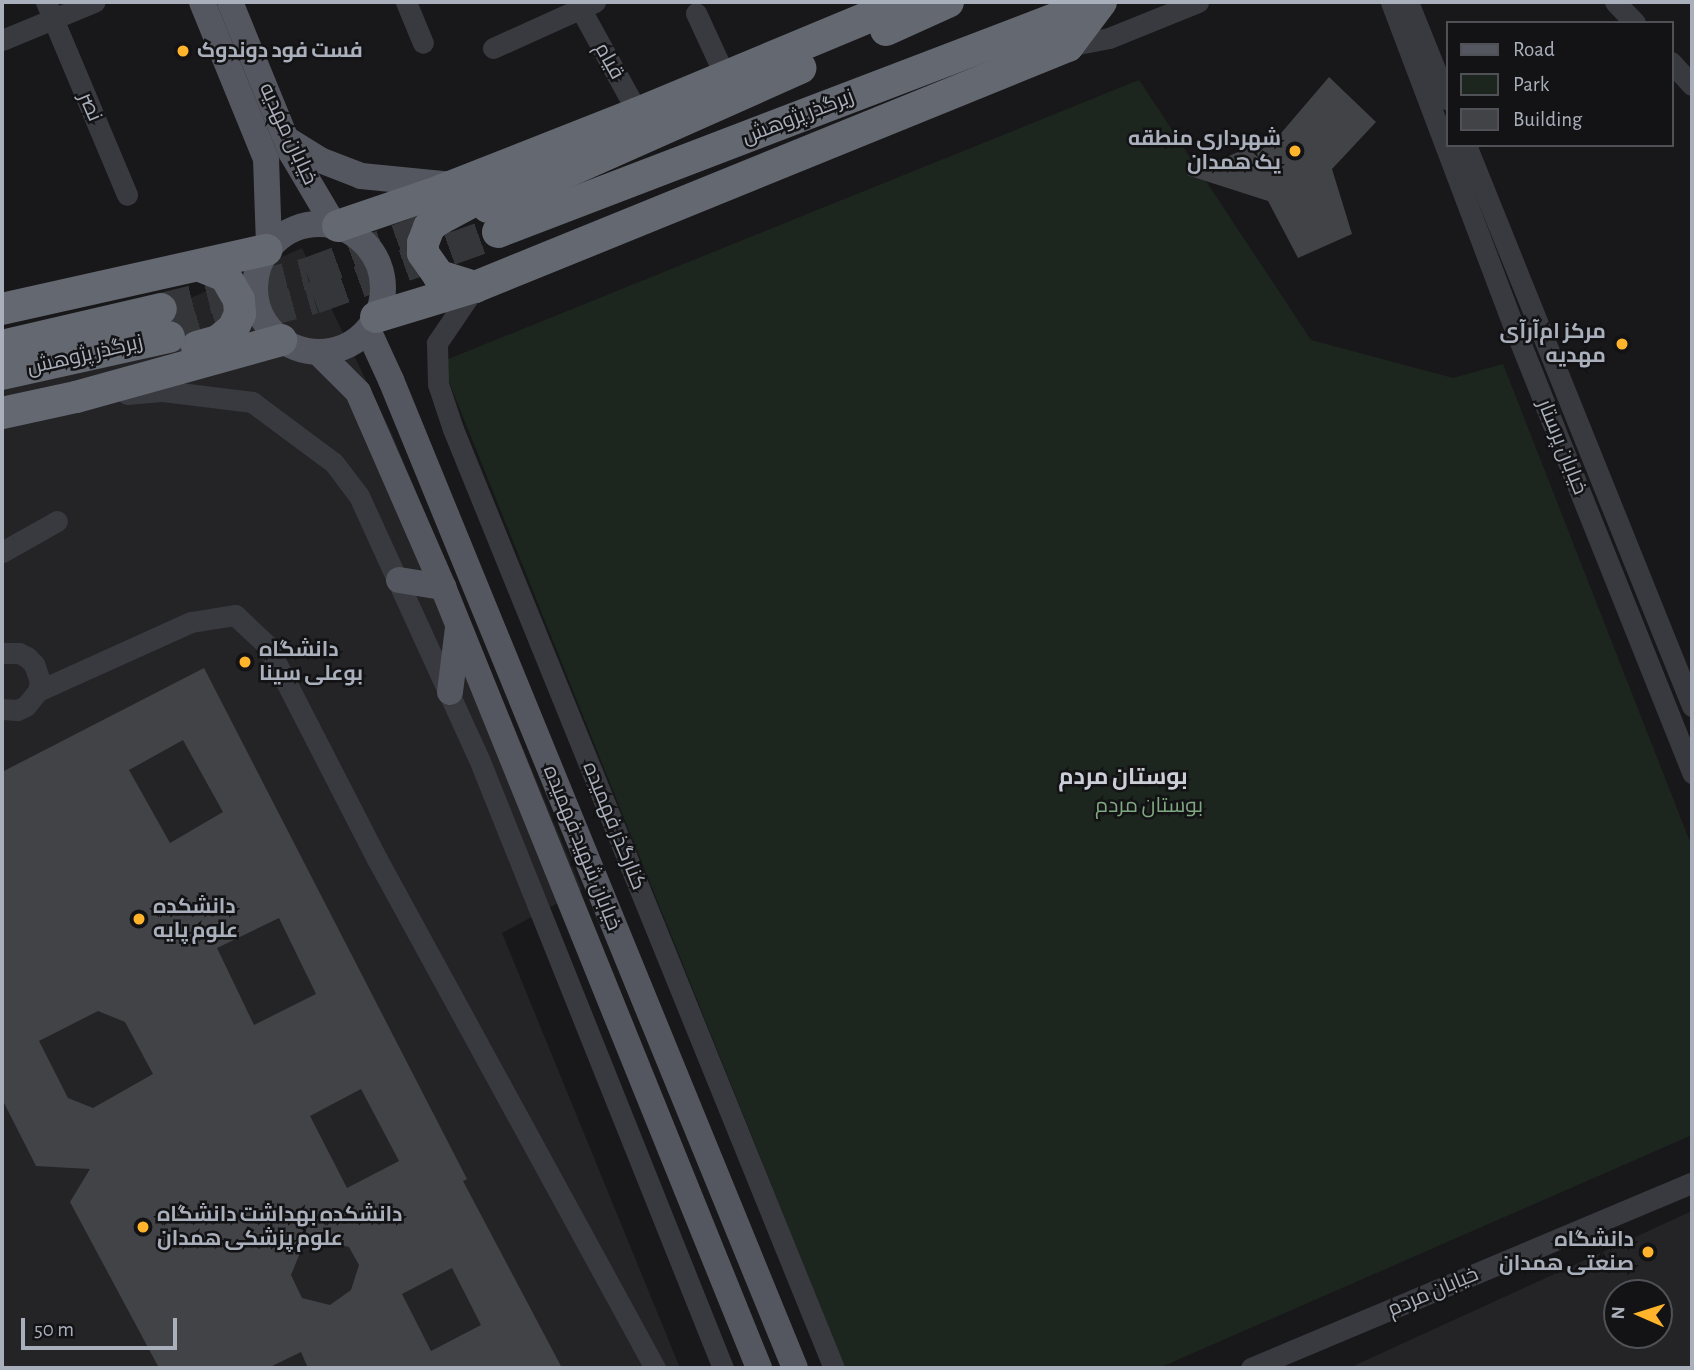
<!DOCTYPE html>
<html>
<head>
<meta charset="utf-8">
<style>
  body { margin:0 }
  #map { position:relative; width:1694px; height:1370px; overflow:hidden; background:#18181a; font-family:"Alegreya Sans",Cairo,sans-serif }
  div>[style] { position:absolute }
  .built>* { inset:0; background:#242427 }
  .green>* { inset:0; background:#1d261e }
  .building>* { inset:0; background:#424347 }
  .highway-tunnel>* { height:32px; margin-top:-16px; transform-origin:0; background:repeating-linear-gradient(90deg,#35363a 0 32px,transparent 0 48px) }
  .minor>* { height:21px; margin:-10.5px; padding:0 10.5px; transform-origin:10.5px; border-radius:10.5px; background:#393a40 }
  .major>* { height:26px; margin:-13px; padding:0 13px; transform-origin:13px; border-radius:13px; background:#54575f }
  .major>.ring { margin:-13px; padding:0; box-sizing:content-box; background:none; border:26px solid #54575f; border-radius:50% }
  .highway>* { height:32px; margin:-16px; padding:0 16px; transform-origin:16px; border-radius:16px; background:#646871 }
  .dots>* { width:19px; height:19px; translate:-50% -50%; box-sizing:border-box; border:4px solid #131315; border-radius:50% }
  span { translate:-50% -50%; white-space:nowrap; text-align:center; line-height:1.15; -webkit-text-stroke:5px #131315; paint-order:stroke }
  .poi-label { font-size:21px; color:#a9afbb; font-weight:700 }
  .left { translate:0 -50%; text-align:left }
  .right { translate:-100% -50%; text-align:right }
  .street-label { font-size:21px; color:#a9afbb }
  .park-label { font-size:21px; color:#7fa881 }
  .neighbourhood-label { font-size:23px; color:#cbced7; font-weight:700 }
  .frame { position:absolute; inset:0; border:4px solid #a9afbb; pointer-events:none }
  .legend { position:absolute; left:1446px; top:21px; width:228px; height:126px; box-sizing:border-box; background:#131315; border:2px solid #4f5157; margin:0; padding:9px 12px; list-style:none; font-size:21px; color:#a9afbb }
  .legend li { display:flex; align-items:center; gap:14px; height:35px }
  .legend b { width:35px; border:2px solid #4f5157 }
  .north { position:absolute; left:1603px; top:1279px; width:70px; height:70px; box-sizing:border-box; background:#131315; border:2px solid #4f5157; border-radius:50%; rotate:273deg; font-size:19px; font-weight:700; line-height:28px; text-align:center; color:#a9afbb }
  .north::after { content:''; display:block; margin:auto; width:24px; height:32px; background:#ffb42b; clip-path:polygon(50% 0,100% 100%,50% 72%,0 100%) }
  .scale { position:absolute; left:21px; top:1318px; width:156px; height:32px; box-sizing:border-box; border:4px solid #a9afbb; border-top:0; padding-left:9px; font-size:21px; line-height:24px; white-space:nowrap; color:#a9afbb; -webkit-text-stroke:5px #131315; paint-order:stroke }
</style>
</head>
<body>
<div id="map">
  <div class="built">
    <i style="clip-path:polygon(302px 248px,392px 434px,582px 890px,502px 933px,680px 1368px,2px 1368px,2px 358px,88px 344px)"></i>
    <i style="clip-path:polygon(evenodd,1692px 1211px,1692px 1368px,1349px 1368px,1692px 1211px,1617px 1293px,1659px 1293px,1659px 1335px,1617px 1335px,1617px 1293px)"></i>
  </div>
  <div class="green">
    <i style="clip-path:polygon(1139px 80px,1311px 340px,1453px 378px,1503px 364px,1692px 847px,1692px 1135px,1159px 1368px,845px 1368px,441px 362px)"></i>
  </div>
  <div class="building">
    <i style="clip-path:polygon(1329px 77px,1376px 122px,1332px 169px,1352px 234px,1298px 258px,1268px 201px,1187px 175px,1282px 132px)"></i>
    <i style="clip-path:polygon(evenodd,204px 668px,467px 1179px,463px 1181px,562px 1368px,308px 1368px,301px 1352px,268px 1368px,159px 1368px,70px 1202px,90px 1169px,36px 1166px,2px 1099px,2px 772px,204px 668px,183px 740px,223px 812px,170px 843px,129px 770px,183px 740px,204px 668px,279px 918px,316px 994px,254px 1025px,217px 948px,279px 918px,204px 668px,98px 1011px,125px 1022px,153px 1074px,93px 1108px,68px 1098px,39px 1041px,98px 1011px,204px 668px,361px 1089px,399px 1161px,347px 1188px,310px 1116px,361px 1089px,204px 668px,320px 1239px,349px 1247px,359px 1265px,351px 1290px,330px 1305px,302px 1298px,291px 1275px,302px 1248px,320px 1239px,204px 668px,452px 1268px,481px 1325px,431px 1351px,402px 1294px,452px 1268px)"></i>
  </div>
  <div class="highway-tunnel">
    <i style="left:161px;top:309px;width:150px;rotate:-13.5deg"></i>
    <i style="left:307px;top:274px;width:149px;rotate:-20.4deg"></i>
    <i style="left:169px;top:337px;width:150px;rotate:-15.1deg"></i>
    <i style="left:314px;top:298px;width:195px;rotate:-19.7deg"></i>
  </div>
  <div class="minor">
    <i style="left:46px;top:2px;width:209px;rotate:67.2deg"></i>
    <i style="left:406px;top:2px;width:44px;rotate:67.5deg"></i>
    <i style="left:1391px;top:2px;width:342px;rotate:69.3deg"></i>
    <i style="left:1512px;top:322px;width:486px;rotate:68.2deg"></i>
    <i style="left:1408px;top:2px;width:105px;rotate:68.1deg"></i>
    <i style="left:1615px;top:2px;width:29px;rotate:46deg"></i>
    <i style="left:580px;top:8px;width:120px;rotate:61.1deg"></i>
    <i style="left:696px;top:13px;width:69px;rotate:65.3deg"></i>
    <i style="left:2px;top:40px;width:100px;rotate:-22.4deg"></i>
    <i style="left:1068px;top:46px;width:42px;rotate:-11deg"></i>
    <i style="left:1109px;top:38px;width:96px;rotate:-22deg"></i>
    <i style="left:493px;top:48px;width:112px;rotate:-24.3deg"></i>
    <i style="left:1671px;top:62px;width:31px;rotate:48deg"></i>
    <i style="left:1466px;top:145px;width:605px;rotate:68.06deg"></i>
    <i style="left:475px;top:287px;width:68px;rotate:124.2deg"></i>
    <i style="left:437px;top:343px;width:41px;rotate:88.6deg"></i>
    <i style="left:438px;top:384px;width:47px;rotate:71.6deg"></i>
    <i style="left:453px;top:429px;width:1013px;rotate:67.92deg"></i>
    <i style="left:127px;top:394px;width:36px;rotate:-5deg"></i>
    <i style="left:163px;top:391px;width:90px;rotate:7deg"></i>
    <i style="left:252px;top:402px;width:102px;rotate:36.6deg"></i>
    <i style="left:334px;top:463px;width:41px;rotate:52.9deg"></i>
    <i style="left:359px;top:496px;width:289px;rotate:65.5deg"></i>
    <i style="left:479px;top:759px;width:656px;rotate:68.17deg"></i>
    <i style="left:2px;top:552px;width:63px;rotate:-29.4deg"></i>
    <i style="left:2px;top:653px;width:17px"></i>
    <i style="left:19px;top:653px;width:9px;rotate:27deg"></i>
    <i style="left:27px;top:657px;width:10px;rotate:45deg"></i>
    <i style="left:34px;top:664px;width:18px;rotate:71deg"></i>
    <i style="left:40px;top:681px;width:10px;rotate:101deg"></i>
    <i style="left:38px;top:691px;width:19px;rotate:129deg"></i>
    <i style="left:26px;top:706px;width:10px;rotate:156deg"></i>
    <i style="left:17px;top:710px;width:15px;rotate:-176deg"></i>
    <i style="left:38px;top:691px;width:168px;rotate:-24.3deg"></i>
    <i style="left:191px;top:622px;width:45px;rotate:-9deg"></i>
    <i style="left:235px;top:615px;width:44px;rotate:43.2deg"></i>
    <i style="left:267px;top:645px;width:241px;rotate:62.8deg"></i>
    <i style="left:377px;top:859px;width:580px;rotate:61.36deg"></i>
    <i style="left:1251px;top:1368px;width:478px;rotate:-22.8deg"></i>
  </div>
  <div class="major">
    <i style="left:202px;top:2px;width:170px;rotate:67.8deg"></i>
    <i style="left:266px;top:159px;width:88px;rotate:88deg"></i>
    <i style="left:230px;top:2px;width:164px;rotate:67.8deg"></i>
    <i style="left:292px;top:154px;width:82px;rotate:59.4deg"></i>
    <i style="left:288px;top:140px;width:38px;rotate:32deg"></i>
    <i style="left:320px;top:160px;width:44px;rotate:21.3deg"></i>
    <i style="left:361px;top:176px;width:92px;rotate:5.6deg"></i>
    <i class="ring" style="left:255px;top:224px;width:102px;height:102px"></i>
    <i style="left:368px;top:330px;width:55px;rotate:65.3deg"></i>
    <i style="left:391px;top:380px;width:1067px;rotate:67.76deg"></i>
    <i style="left:319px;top:353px;width:55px;rotate:45deg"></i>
    <i style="left:358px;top:392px;width:213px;rotate:66.4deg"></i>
    <i style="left:443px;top:587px;width:843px;rotate:67.97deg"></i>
    <i style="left:399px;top:580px;width:45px;rotate:9deg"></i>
    <i style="left:450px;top:692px;width:64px;rotate:-82.9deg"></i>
  </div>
  <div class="highway">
    <i style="left:886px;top:30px;width:68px;rotate:-24.3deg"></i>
    <i style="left:488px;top:207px;width:342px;rotate:-24deg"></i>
    <i style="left:338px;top:226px;width:108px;rotate:-18.9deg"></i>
    <i style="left:440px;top:191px;width:213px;rotate:-21.5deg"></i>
    <i style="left:638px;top:113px;width:289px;rotate:-22.6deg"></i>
    <i style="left:498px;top:232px;width:644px;rotate:-20.94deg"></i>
    <i style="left:475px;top:287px;width:38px;rotate:-163deg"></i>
    <i style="left:439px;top:276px;width:28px;rotate:-125deg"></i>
    <i style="left:423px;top:253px;width:10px;rotate:-90deg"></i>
    <i style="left:423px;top:243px;width:17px;rotate:-69deg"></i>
    <i style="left:429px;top:227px;width:11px;rotate:-38deg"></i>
    <i style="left:438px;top:220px;width:74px;rotate:-28.3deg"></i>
    <i style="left:2px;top:309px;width:271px;rotate:-12.6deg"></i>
    <i style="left:376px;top:317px;width:103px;rotate:-16.9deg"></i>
    <i style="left:475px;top:287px;width:640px;rotate:-22.12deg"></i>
    <i style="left:1068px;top:46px;width:55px;rotate:-53.1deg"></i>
    <i style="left:2px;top:346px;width:163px;rotate:-13.1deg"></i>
    <i style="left:197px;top:347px;width:22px;rotate:-16deg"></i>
    <i style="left:218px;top:341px;width:19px;rotate:-39deg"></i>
    <i style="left:233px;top:329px;width:17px;rotate:-65deg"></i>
    <i style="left:240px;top:314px;width:14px;rotate:-94deg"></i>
    <i style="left:239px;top:300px;width:28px;rotate:-120deg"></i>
    <i style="left:225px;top:276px;width:27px;rotate:-158deg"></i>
    <i style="left:2px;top:374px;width:171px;rotate:-12.5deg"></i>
    <i style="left:2px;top:413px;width:76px;rotate:-12.2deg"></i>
    <i style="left:76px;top:397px;width:213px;rotate:-15.5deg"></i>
  </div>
  <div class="dots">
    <i style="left:183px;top:51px;background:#ffb42b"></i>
    <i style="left:1295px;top:151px;background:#ffb42b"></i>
    <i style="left:1622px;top:344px;background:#ffb42b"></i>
    <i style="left:245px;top:662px;background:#ffb42b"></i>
    <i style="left:139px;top:919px;background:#ffb42b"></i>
    <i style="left:143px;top:1227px;background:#ffb42b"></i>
    <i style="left:1648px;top:1252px;background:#ffb42b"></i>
  </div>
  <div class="poi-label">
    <span class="left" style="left:197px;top:51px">فست فود دوندوک</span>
    <span class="right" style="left:1281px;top:151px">شهرداری منطقه<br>یک همدان</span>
    <span class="right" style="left:1606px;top:344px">مرکز ام‌آر‌آی<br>مهدیه</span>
    <span class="left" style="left:259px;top:662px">دانشگاه<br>بوعلی سینا</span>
    <span class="left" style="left:153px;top:919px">دانشکده<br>علوم پایه</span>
    <span class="left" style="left:157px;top:1227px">دانشکده بهداشت دانشگاه<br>علوم پزشکی همدان</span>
    <span class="right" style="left:1634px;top:1252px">دانشگاه<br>صنعتی همدان</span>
  </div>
  <div class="street-label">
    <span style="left:609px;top:61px;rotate:61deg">قیام</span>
    <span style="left:90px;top:107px;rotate:67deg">نصر</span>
    <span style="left:798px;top:117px;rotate:-21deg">زیرگذر پژوهش</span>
    <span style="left:288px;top:134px;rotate:65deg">خیابان مهدیه</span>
    <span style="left:85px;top:355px;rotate:-13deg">زیرگذر پژوهش</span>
    <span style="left:1562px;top:447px;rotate:68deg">خیابان پرستار</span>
    <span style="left:614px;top:826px;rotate:68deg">کنارگذر فهمیده</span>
    <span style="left:582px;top:848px;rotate:68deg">خیابان شهید فهمیده</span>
    <span style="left:1433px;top:1292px;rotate:-23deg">خیابان مردم</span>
  </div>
  <div class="park-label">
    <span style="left:1149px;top:806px">بوستان مردم</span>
  </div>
  <div class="neighbourhood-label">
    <span style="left:1123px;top:778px">بوستان مردم</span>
  </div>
  <div class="frame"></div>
  <ul class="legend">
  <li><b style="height:9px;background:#54575f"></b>Road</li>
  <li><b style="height:19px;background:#1d261e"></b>Park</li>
  <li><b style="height:19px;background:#424347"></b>Building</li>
  </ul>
  <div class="north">N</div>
  <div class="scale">50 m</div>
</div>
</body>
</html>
